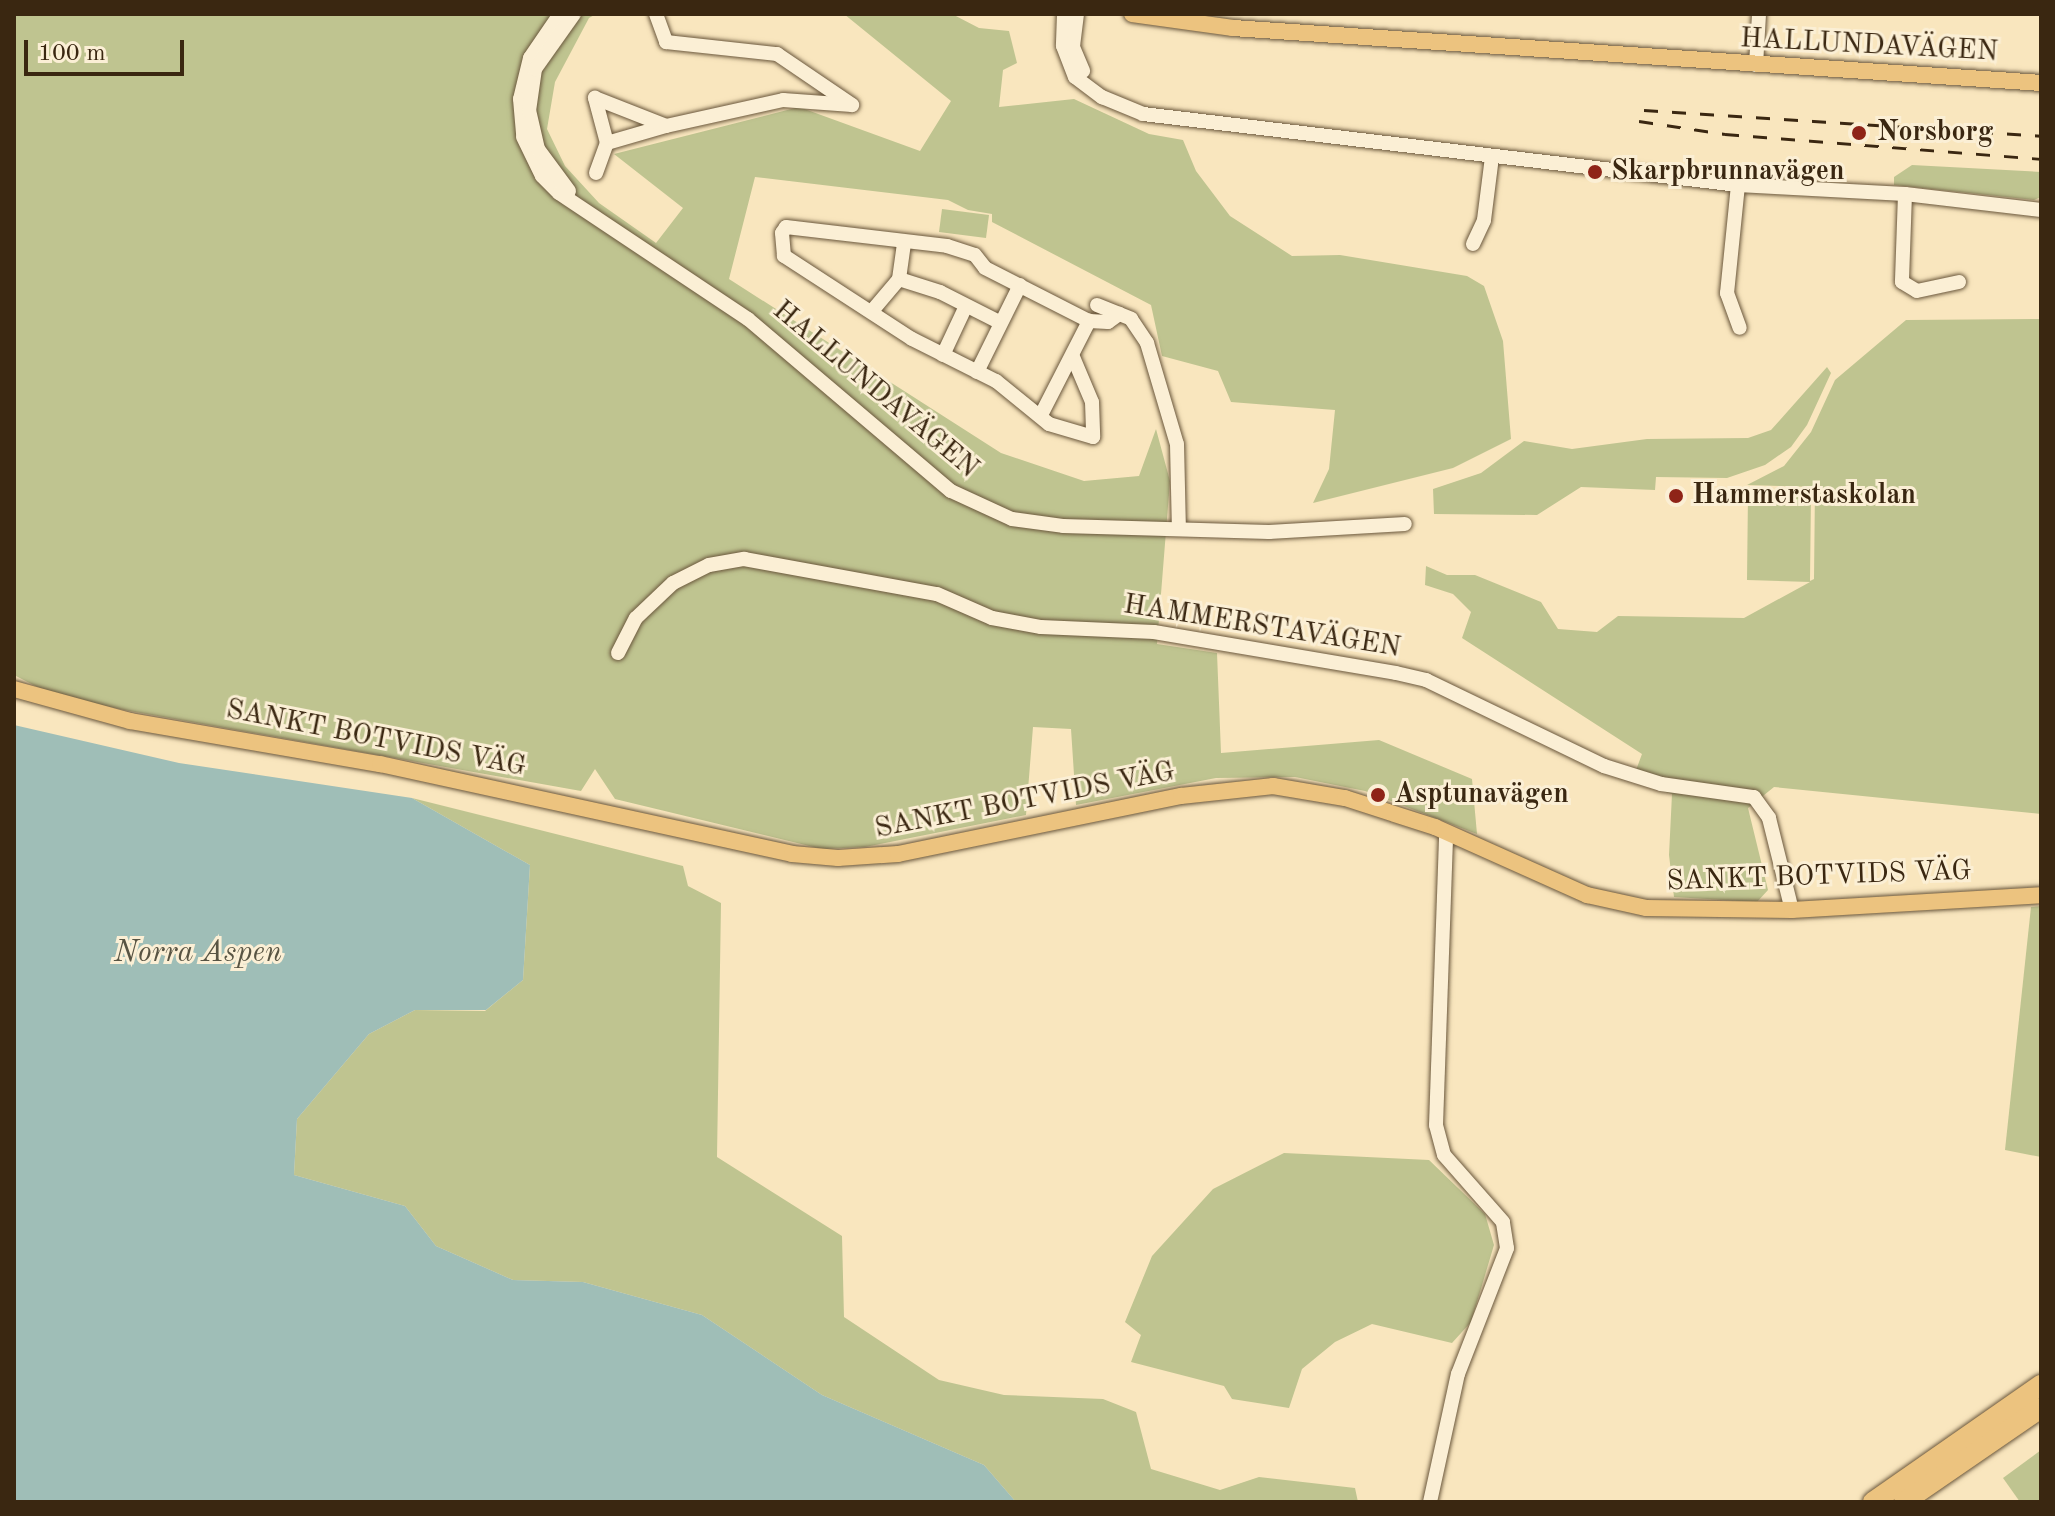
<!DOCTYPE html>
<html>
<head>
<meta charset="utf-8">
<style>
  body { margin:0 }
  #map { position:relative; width:2055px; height:1516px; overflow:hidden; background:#f9e6be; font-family:"Old Standard TT",serif }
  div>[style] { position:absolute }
  .green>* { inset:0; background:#bfc490 }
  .water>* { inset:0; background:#9fbeb7 }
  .roads { filter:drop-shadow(0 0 2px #6a573c) drop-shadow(0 0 2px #6a573c) }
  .minor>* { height:14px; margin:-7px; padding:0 7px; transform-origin:7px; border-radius:7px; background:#fbefd5 }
  .major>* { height:16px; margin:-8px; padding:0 8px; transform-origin:8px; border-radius:8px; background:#ecc37f }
  .highway>* { height:20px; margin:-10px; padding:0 10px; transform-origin:10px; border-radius:10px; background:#ecc37f }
  .rail>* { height:3px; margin-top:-1.5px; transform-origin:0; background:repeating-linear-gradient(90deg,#3a2711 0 14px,transparent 0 28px) }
  .dots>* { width:22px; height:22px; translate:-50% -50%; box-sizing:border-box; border:4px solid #fbefd5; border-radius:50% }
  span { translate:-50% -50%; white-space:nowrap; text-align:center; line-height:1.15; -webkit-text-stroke:6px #fbefd5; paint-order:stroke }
  .street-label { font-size:28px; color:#3a2711 }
  .poi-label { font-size:28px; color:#3a2711; font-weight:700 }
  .left { translate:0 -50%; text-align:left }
  .water-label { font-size:30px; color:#585443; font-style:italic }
  .frame { position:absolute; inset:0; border:16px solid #3a2711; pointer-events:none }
  .scale { position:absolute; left:24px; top:40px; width:160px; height:36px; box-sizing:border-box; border:4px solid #3a2711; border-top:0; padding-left:10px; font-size:24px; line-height:28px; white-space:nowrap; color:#3a2711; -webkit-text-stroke:6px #fbefd5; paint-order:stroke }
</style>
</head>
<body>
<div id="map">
  <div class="green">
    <i style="clip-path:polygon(14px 14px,596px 14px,589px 18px,555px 82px,547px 129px,565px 166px,599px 203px,656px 243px,683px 208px,614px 154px,799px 107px,920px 151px,951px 101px,844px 14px,952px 14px,979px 28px,1009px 31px,1017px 63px,1003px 70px,999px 107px,1074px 99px,1149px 134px,1183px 140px,1196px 171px,1230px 216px,1292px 256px,1340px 255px,1467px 276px,1484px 286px,1503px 341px,1511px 439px,1453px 468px,1313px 503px,1329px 469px,1335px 410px,1231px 402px,1218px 371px,1162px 356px,1151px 305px,992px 222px,992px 214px,968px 210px,948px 200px,755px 177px,729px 279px,1001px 453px,1084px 481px,1139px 476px,1156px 429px,1170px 481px,1157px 644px,1217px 653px,1221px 753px,1379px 740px,1472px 779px,1477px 834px,1365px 791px,1295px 777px,1216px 778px,1076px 805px,1071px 729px,1033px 727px,1026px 815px,865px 847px,822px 849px,615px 799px,595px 769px,581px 791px,124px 710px,51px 694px,14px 675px)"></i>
    <i style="clip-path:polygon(1912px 165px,2041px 172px,2041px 197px,2034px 200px,1894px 185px,1894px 177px)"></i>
    <i style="clip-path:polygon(942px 209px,989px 215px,986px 238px,939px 232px)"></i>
    <i style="clip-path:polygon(2041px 319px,2041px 814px,1774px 787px,1748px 808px,1768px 890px,1757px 902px,1674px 897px,1669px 855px,1672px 794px,1632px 781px,1642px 754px,1462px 638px,1471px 612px,1453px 594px,1425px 585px,1426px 566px,1447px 575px,1475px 575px,1541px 602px,1558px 629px,1597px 632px,1618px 616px,1744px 618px,1810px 582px,1747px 580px,1748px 493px,1811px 494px,1810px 581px,1814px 579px,1815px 487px,1747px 485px,1784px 466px,1811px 432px,1835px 380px,1906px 320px)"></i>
    <i style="clip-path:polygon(1827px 367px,1831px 373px,1807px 425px,1791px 447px,1765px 465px,1727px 478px,1656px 477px,1655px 490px,1581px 487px,1537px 515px,1434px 514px,1433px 489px,1481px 473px,1524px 441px,1572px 449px,1647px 439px,1748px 438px,1771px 430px)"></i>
    <i style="clip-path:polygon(412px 798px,683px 866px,688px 886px,721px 903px,717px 1157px,842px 1236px,844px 1317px,939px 1380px,1004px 1395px,1103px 1399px,1136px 1412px,1151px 1469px,1220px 1490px,1259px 1477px,1355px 1488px,1358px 1502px,1016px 1502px,984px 1465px,822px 1395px,702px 1315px,583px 1282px,513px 1280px,436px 1246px,405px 1206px,294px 1175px,297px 1119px,369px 1034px,415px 1010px,485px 1011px,523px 980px,530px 865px)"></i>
    <i style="clip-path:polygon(2041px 906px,2041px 1157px,2005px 1150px,2031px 907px)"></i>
    <i style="clip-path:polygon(1284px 1153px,1429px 1160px,1485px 1214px,1494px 1245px,1471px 1322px,1452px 1343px,1372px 1324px,1335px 1342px,1302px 1369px,1289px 1408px,1232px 1399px,1224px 1386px,1131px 1362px,1141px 1335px,1125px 1322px,1152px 1256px,1213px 1189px)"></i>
    <i style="clip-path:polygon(2041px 1450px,2041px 1502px,2020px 1502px,2003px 1478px)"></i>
  </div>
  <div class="water">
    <i style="clip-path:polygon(14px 725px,179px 763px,412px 798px,530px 865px,523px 980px,486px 1010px,415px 1010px,369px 1034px,297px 1119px,294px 1175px,405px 1206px,436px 1246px,513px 1280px,583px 1282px,702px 1315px,822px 1395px,984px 1465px,1016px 1502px,14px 1502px)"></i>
  </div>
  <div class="roads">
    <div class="minor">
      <i style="left:560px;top:14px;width:53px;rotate:124.3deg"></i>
      <i style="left:530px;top:58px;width:42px;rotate:103.7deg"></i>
      <i style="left:520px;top:99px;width:38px;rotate:85deg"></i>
      <i style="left:523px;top:137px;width:43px;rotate:64deg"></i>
      <i style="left:542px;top:176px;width:24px;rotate:45deg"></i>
      <i style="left:559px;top:193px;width:227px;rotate:33.7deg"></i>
      <i style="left:748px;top:319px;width:266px;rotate:40.3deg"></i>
      <i style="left:951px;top:491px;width:67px;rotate:24.7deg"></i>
      <i style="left:1012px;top:519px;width:51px;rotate:7.8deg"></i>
      <i style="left:1063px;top:526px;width:206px;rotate:1.7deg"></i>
      <i style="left:1269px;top:532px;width:136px;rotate:-3.4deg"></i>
      <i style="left:656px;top:14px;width:30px;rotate:70deg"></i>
      <i style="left:666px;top:42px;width:112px;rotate:6.2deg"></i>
      <i style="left:777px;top:54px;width:91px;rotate:34.2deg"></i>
      <i style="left:1064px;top:14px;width:32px;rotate:92deg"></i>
      <i style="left:1063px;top:46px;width:33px;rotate:69deg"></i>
      <i style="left:1075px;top:77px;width:34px;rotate:37deg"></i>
      <i style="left:1102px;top:97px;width:44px;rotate:22.5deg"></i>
      <i style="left:1143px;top:114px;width:599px;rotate:6.8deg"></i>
      <i style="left:1738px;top:185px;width:167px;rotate:3.1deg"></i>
      <i style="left:1905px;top:194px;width:137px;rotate:6.7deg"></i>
      <i style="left:1077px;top:14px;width:33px;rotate:97deg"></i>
      <i style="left:1073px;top:47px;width:26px;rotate:67deg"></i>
      <i style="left:1756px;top:65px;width:51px;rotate:-86.6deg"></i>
      <i style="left:607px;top:143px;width:61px;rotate:-16.1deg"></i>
      <i style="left:596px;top:173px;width:32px;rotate:-70deg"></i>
      <i style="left:607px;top:143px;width:47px;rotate:-104.9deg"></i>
      <i style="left:595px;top:98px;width:76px;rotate:21.5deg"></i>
      <i style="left:666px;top:126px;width:120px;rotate:-12.5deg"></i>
      <i style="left:783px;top:100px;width:69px;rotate:4.1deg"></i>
      <i style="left:1738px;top:185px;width:109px;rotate:95.8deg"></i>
      <i style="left:1727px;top:293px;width:37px;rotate:70deg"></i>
      <i style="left:569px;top:191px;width:52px;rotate:-126.4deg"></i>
      <i style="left:538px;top:149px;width:39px;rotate:-103deg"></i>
      <i style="left:529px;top:111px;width:42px;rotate:-81.9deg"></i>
      <i style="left:535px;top:69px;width:67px;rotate:-54.7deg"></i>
      <i style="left:1905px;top:194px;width:88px;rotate:92deg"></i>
      <i style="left:1902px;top:282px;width:17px;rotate:31deg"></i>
      <i style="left:1917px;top:291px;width:43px;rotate:-12.1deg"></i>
      <i style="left:1473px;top:244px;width:26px;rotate:-65deg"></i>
      <i style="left:1484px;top:220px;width:64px;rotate:-82.8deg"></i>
      <i style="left:899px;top:279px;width:43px;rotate:17.6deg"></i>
      <i style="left:940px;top:292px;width:68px;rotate:26.9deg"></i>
      <i style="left:1097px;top:305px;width:37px;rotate:22deg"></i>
      <i style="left:1131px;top:319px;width:29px;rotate:56deg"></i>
      <i style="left:1147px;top:343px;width:105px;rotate:73.5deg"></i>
      <i style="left:1177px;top:444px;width:85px;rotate:88.7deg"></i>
      <i style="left:872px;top:311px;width:42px;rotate:-49.8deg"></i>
      <i style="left:899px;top:279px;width:36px;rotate:-82deg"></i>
      <i style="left:943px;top:355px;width:54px;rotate:-64.9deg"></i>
      <i style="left:1073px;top:357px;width:49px;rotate:67.1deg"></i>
      <i style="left:1092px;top:402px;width:35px;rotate:88deg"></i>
      <i style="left:1093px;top:437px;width:46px;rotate:-163.5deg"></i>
      <i style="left:1049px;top:424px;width:68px;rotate:-140.9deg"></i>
      <i style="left:996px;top:381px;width:94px;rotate:-153.4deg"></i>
      <i style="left:912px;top:339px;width:153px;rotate:-147deg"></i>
      <i style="left:784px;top:256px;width:23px;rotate:-95deg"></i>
      <i style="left:782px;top:233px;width:7px;rotate:-56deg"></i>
      <i style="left:786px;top:227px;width:162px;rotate:6.7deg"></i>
      <i style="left:947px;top:246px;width:29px;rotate:18deg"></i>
      <i style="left:975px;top:255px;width:16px;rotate:52deg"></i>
      <i style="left:985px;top:268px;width:117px;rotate:27deg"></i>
      <i style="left:1089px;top:321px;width:19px;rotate:3deg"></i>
      <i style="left:1108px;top:322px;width:14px;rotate:-36deg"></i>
      <i style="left:977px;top:372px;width:97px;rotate:-63.7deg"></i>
      <i style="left:1041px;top:415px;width:106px;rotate:-62.9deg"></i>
      <i style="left:618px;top:653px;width:39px;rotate:-63deg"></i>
      <i style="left:636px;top:618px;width:51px;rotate:-43.4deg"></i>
      <i style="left:673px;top:583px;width:40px;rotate:-26.6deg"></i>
      <i style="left:709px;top:565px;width:36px;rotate:-10deg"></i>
      <i style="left:744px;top:559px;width:196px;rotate:10.3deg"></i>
      <i style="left:937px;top:594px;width:60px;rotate:23.6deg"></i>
      <i style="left:992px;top:618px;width:50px;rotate:10.4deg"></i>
      <i style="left:1041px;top:627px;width:113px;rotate:2.5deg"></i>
      <i style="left:1154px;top:632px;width:245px;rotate:9.6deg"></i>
      <i style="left:1396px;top:673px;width:31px;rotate:13deg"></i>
      <i style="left:1426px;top:680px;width:198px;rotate:25.8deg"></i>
      <i style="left:1604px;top:766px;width:60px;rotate:17.5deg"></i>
      <i style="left:1661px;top:784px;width:94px;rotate:8deg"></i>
      <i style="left:1754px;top:797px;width:26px;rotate:54deg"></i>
      <i style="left:1769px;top:818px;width:95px;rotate:76deg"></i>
      <i style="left:1430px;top:1502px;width:131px;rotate:-77.7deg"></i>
      <i style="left:1458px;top:1374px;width:135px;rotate:-68.7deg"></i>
      <i style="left:1507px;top:1248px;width:26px;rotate:-99deg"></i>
      <i style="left:1503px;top:1222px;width:89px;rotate:-131.4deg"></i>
      <i style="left:1444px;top:1155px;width:31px;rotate:-105deg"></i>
      <i style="left:1436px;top:1125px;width:292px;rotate:-88deg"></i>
    </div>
    <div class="major">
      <i style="left:1132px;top:14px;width:102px;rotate:7.9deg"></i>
      <i style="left:1233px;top:28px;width:810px;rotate:3.89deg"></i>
      <i style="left:14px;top:689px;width:120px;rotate:15.4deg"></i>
      <i style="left:130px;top:721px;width:254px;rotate:9.8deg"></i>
      <i style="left:380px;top:764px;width:422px;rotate:12.3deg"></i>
      <i style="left:792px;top:854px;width:46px;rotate:5deg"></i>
      <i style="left:838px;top:858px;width:60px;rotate:-3.8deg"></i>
      <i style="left:898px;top:854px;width:289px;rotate:-11.6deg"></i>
      <i style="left:1181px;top:796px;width:93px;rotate:-6.2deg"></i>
      <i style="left:1273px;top:786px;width:73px;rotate:9.5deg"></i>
      <i style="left:1345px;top:798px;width:95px;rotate:17.9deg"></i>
      <i style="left:1435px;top:827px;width:167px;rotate:24.1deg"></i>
      <i style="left:1587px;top:895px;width:60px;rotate:12.4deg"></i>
      <i style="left:1646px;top:908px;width:146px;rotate:0.8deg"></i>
      <i style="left:1792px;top:910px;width:249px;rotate:-3.4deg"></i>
    </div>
    <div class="highway">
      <i style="left:1873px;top:1502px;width:205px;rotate:-34.9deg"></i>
      <i style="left:1904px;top:1502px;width:166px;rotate:-34.5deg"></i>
    </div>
  </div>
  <div class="rail">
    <i style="left:1644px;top:110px;width:398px;rotate:3.7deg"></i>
    <i style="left:1639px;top:121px;width:87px;rotate:8.6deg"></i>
    <i style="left:1725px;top:134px;width:317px;rotate:4.5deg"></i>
  </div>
  <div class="dots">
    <i style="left:1859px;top:133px;background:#8f2418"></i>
    <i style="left:1595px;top:172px;background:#8f2418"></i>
    <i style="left:1676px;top:496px;background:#8f2418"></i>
    <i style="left:1378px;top:795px;background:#8f2418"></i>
  </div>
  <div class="street-label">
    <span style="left:1869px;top:46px;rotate:3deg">HALLUNDAVÄGEN</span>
    <span style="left:875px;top:390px;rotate:40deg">HALLUNDAVÄGEN</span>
    <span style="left:1262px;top:627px;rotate:9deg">HAMMERSTAVÄGEN</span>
    <span style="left:376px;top:739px;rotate:11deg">SANKT BOTVIDS VÄG</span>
    <span style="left:1025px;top:801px;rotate:-11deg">SANKT BOTVIDS VÄG</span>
    <span style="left:1819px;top:877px;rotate:-2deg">SANKT BOTVIDS VÄG</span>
  </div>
  <div class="poi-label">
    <span class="left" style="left:1877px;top:133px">Norsborg</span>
    <span class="left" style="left:1611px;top:172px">Skarpbrunnavägen</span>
    <span class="left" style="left:1692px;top:496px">Hammerstaskolan</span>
    <span class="left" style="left:1394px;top:795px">Asptunavägen</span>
  </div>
  <div class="water-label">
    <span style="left:198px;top:953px">Norra Aspen</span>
  </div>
  <div class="frame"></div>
  <div class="scale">100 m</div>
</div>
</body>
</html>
